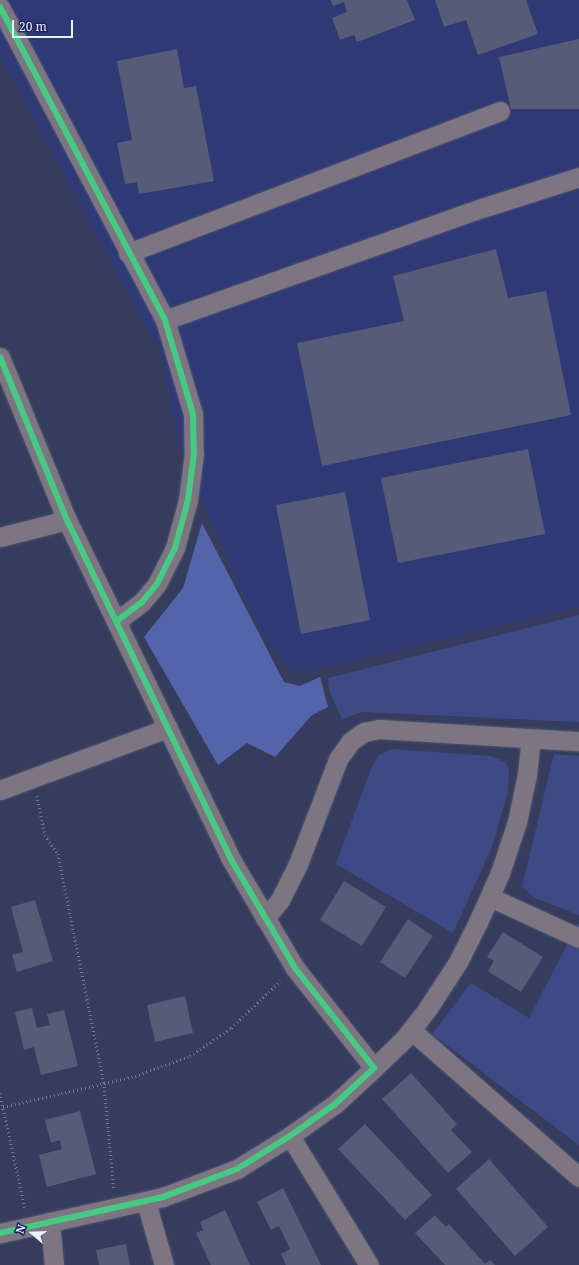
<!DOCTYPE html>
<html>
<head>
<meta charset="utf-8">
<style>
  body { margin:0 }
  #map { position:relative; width:579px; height:1265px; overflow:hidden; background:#363c5d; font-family:"Noto Serif",serif }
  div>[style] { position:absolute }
  .built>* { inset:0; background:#2e3976 }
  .green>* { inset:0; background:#3e4a85 }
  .forest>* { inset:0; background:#5464ab }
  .building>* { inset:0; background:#565c77 }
  .path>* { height:2.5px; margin-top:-1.25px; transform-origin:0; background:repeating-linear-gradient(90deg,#7c7887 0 1px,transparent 0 4px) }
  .roads { filter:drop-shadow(0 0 1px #535870) drop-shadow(0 0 1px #535870) }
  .street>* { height:19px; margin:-9.5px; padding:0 9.5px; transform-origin:9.5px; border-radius:9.5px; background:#7d7682 }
  .cycleway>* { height:6px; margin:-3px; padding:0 3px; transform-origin:3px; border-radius:3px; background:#46c982 }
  span { translate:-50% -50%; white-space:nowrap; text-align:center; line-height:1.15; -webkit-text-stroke:3px #1e2660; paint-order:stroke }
  .north { position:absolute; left:12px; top:1213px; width:40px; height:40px; -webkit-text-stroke:3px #1e2660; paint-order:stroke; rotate:289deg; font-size:11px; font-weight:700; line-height:16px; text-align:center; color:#ebeffe }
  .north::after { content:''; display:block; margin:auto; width:14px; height:18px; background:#ebeffe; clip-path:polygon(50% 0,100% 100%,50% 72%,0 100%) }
  .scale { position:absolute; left:12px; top:20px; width:61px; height:18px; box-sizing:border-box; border:2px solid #ebeffe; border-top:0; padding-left:5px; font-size:12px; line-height:14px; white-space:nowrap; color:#ebeffe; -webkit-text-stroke:3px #1e2660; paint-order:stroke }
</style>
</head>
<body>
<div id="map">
  <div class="built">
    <i style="clip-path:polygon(0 0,579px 0,579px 607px,300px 673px,289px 669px,273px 650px,258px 626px,181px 452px,161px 354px,0 56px)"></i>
  </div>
  <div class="green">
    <i style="clip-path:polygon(579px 615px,579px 722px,362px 712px,342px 719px,329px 690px,328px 678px)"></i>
    <i style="clip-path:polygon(391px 749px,490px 756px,505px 762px,509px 769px,508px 791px,492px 847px,453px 933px,336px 864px,371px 769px,378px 756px)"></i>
    <i style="clip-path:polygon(554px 754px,579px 756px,579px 915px,535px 898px,522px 887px)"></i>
    <i style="clip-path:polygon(579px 922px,579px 1145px,432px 1034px,471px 983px,529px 1018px)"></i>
  </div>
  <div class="forest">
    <i style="clip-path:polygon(202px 523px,284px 682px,300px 686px,320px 677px,328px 707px,312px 715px,275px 757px,247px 743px,218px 765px,144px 637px,183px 588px)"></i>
  </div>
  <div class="building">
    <i style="clip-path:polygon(331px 0,407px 0,415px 20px,357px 42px,354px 35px,340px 40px,332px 18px,347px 12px,344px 2px,333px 6px)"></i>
    <i style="clip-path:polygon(435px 0,526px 0,538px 34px,478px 55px,466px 20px,444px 27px)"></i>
    <i style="clip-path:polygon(579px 39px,579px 109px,511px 109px,499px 57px)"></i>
    <i style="clip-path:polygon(177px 49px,184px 88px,196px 86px,214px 181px,139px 194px,137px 182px,125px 184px,117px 143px,132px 140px,117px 61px)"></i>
    <i style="clip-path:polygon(496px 249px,508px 298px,546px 291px,571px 415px,322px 466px,297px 343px,404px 321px,393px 276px)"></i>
    <i style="clip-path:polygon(528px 449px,545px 534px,398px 563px,381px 478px)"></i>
    <i style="clip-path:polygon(345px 492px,370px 620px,301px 634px,276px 505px)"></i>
    <i style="clip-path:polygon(344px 881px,386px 907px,362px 946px,320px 920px)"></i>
    <i style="clip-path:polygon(35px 900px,53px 961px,17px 972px,12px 955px,23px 952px,11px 907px)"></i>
    <i style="clip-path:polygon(408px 919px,433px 936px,405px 978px,380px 962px)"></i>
    <i style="clip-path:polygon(503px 932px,543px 957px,521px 992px,488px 971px,494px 961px,487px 957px)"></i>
    <i style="clip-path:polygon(185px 996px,193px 1033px,155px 1042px,147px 1005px)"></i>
    <i style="clip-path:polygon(32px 1008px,37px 1028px,50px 1025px,47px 1014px,64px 1010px,78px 1066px,41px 1075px,34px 1047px,24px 1050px,15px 1012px)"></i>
    <i style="clip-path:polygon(411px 1073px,457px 1124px,451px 1130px,472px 1152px,448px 1173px,382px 1099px)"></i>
    <i style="clip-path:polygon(80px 1111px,96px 1174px,47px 1187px,39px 1155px,62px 1149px,60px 1140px,51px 1143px,45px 1120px)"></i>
    <i style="clip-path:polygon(365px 1124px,432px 1195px,405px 1220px,338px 1149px)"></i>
    <i style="clip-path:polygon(489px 1159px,548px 1227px,515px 1256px,456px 1189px)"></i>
    <i style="clip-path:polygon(283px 1188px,321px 1265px,286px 1265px,281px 1254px,290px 1249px,279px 1226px,271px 1230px,257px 1202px)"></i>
    <i style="clip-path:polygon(225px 1210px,250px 1265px,211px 1265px,196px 1233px,203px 1230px,200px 1222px)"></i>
    <i style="clip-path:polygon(435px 1215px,446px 1227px,449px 1224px,485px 1264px,490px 1260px,495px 1265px,445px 1265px,415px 1233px)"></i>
    <i style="clip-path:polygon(126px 1244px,130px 1265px,99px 1265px,96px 1250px)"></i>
  </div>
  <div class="path">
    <i style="left:37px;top:796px;width:40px;rotate:78deg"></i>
    <i style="left:45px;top:835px;width:23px;rotate:56deg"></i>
    <i style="left:58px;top:854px;width:234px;rotate:78.6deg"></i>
    <i style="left:104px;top:1083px;width:106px;rotate:84.6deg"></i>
    <i style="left:0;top:1093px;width:118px;rotate:77.7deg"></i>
    <i style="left:3px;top:1107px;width:136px;rotate:-13.2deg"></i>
    <i style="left:135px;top:1076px;width:59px;rotate:-20deg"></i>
    <i style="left:190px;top:1056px;width:50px;rotate:-34.3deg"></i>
    <i style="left:231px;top:1028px;width:68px;rotate:-43.8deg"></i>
  </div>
  <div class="roads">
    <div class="street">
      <i style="left:0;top:7px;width:354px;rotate:62.2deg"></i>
      <i style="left:165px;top:320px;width:98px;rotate:73.4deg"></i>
      <i style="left:193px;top:414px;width:39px;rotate:89deg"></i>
      <i style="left:194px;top:453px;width:47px;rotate:97.3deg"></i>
      <i style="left:188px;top:500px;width:50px;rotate:105.2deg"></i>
      <i style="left:175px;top:548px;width:40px;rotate:116.6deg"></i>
      <i style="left:157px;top:584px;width:23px;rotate:130deg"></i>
      <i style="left:142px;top:602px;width:31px;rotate:143deg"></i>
      <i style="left:128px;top:253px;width:398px;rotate:-20.9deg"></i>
      <i style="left:165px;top:320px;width:336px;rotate:-19.5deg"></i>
      <i style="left:482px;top:208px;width:102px;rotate:-17.7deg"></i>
      <i style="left:0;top:357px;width:176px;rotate:67.7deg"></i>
      <i style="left:67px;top:520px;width:379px;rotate:64.2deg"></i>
      <i style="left:232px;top:861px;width:124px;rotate:59.5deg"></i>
      <i style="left:295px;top:968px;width:127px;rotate:51.7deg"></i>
      <i style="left:374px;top:1068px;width:53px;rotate:137.3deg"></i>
      <i style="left:335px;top:1104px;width:55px;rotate:144.6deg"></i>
      <i style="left:290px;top:1136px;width:62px;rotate:148.1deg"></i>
      <i style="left:237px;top:1169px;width:79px;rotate:159.3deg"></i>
      <i style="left:163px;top:1197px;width:167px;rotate:167.5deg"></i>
      <i style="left:0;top:537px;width:69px;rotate:-14.2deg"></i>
      <i style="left:0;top:790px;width:179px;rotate:-20.3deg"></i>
      <i style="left:490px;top:897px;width:98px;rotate:24.7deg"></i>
      <i style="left:265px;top:918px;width:23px;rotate:-50deg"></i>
      <i style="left:280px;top:900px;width:40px;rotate:-63.4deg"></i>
      <i style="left:298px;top:864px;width:112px;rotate:-69.1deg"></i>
      <i style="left:338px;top:759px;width:22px;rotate:-54deg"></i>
      <i style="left:351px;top:741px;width:16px;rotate:-35deg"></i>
      <i style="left:364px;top:732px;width:16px;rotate:-11deg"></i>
      <i style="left:380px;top:729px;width:199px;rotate:3.5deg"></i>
      <i style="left:411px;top:1030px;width:223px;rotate:41.2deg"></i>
      <i style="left:374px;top:1068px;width:42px;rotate:-44deg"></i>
      <i style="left:404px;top:1039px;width:39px;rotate:-52deg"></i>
      <i style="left:428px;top:1008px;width:55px;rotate:-56.9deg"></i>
      <i style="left:458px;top:962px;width:45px;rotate:-63.4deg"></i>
      <i style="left:478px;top:922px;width:54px;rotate:-65.8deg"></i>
      <i style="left:500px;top:873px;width:54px;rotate:-71.6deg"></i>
      <i style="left:517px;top:822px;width:48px;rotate:-78deg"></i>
      <i style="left:527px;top:775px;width:37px;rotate:-84deg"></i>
      <i style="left:290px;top:1136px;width:151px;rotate:58.5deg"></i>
      <i style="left:146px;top:1202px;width:66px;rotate:74.1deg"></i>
      <i style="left:50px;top:1222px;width:43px;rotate:84.7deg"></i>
    </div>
  </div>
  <div class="cycleway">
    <i style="left:0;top:7px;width:354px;rotate:62.2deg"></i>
    <i style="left:165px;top:320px;width:98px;rotate:73.4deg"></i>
    <i style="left:193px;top:414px;width:39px;rotate:89deg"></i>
    <i style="left:194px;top:453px;width:47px;rotate:97.3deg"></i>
    <i style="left:188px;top:500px;width:50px;rotate:105.2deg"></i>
    <i style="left:175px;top:548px;width:40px;rotate:116.6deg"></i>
    <i style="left:157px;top:584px;width:23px;rotate:130deg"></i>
    <i style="left:142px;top:602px;width:31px;rotate:143deg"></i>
    <i style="left:0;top:357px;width:176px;rotate:67.7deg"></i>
    <i style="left:67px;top:520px;width:379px;rotate:64.2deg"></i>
    <i style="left:232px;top:861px;width:124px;rotate:59.5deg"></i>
    <i style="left:295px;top:968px;width:127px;rotate:51.7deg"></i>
    <i style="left:374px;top:1068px;width:53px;rotate:137.3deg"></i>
    <i style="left:335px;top:1104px;width:55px;rotate:144.6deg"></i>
    <i style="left:290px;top:1136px;width:62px;rotate:148.1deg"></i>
    <i style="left:237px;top:1169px;width:79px;rotate:159.3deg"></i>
    <i style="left:163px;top:1197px;width:167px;rotate:167.5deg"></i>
  </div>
  <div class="north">N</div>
  <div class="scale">20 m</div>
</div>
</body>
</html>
